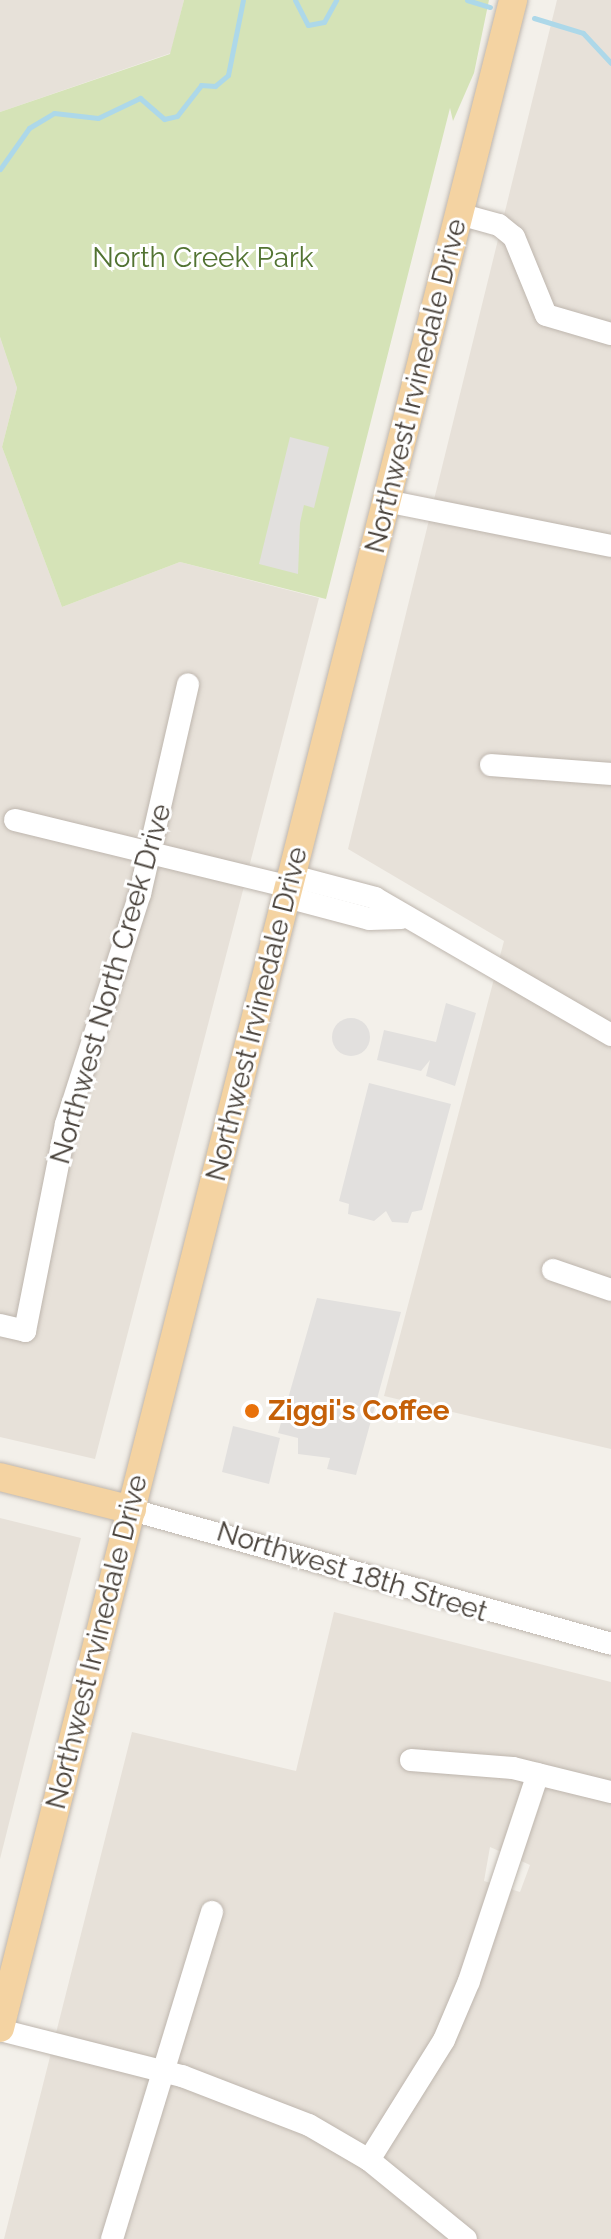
<!DOCTYPE html>
<html>
<head>
<meta charset="utf-8">
<style>
  body { margin:0 }
  #map { position:relative; width:611px; height:2239px; overflow:hidden; background:#f3f0ea; font-family:Raleway,sans-serif }
  div>[style] { position:absolute }
  .residential>* { inset:0; background:#e7e1d9 }
  .green>* { inset:0; background:#d5e3b7 }
  .parking>* { inset:0; background:#e2e0de }
  .round { border-radius:50% }
  .stream>* { height:5px; margin:-2.5px; padding:0 2.5px; transform-origin:2.5px; border-radius:2.5px; background:#add8e9 }
  .roads { filter:drop-shadow(0 0 2px #beb6ae) drop-shadow(0 0 2px #beb6ae) }
  .minor>* { height:22px; margin:-11px; padding:0 11px; transform-origin:11px; border-radius:11px; background:#fff }
  .major>* { height:28px; margin:-14px; padding:0 14px; transform-origin:14px; border-radius:14px; background:#f4d3a2 }
  .dots>* { width:22px; height:22px; translate:-50% -50%; box-sizing:border-box; border:4px solid #fff; border-radius:50% }
  span { translate:-50% -50%; white-space:nowrap; text-align:center; line-height:1.15; -webkit-text-stroke:6px #fff; paint-order:stroke }
  .park-label { font-size:28px; color:#527332 }
  .street-label { font-size:28px; color:#474039 }
  .food-label { font-size:28px; color:#c56008; font-weight:700 }
  .left { translate:0 -50%; text-align:left }
</style>
</head>
<body>
<div id="map">
  <div class="residential">
    <i style="clip-path:polygon(0 0,184px 0,171px 53px,0 112px)"></i>
    <i style="clip-path:polygon(557px 0,611px 0,611px 1449px,384px 1396px,504px 941px,348px 849px)"></i>
    <i style="clip-path:polygon(0 337px,17px 388px,2px 447px,62px 607px,180px 562px,319px 598px,95px 1459px,0 1437px)"></i>
    <i style="clip-path:polygon(0 1518px,81px 1538px,0 1859px)"></i>
    <i style="clip-path:polygon(evenodd,334px 1612px,611px 1682px,611px 2239px,4px 2239px,132px 1732px,296px 1771px,334px 1612px,490px 1847px,530px 1865px,520px 1892px,484px 1881px,490px 1847px)"></i>
  </div>
  <div class="green">
    <i style="clip-path:polygon(184px 0,489px 0,474px 73px,453px 121px,450px 108px,326px 599px,180px 562px,62px 607px,2px 447px,17px 388px,0 337px,0 112px,170px 54px)"></i>
  </div>
  <div class="parking">
    <i style="clip-path:polygon(290px 437px,329px 447px,314px 508px,304px 505px,300px 523px,298px 574px,259px 564px)"></i>
    <i style="clip-path:polygon(446px 1003px,476px 1013px,455px 1086px,426px 1076px,430px 1060px,421px 1071px,377px 1060px,384px 1030px,436px 1042px)"></i>
    <i class="round" style="left:332px;top:1018px;width:38px;height:38px"></i>
    <i style="clip-path:polygon(369px 1083px,451px 1104px,422px 1210px,412px 1212px,408px 1223px,392px 1222px,386px 1211px,374px 1221px,348px 1214px,349px 1204px,339px 1201px)"></i>
    <i style="clip-path:polygon(317px 1298px,401px 1312px,356px 1475px,327px 1469px,330px 1458px,298px 1454px,298px 1438px,278px 1433px)"></i>
    <i style="clip-path:polygon(233px 1426px,280px 1438px,269px 1484px,222px 1472px)"></i>
  </div>
  <div class="stream">
    <i style="left:295px;top:0;width:28px;rotate:63deg"></i>
    <i style="left:308px;top:25px;width:16px;rotate:-11deg"></i>
    <i style="left:324px;top:22px;width:25px;rotate:-61deg"></i>
    <i style="left:467px;top:0;width:24px;rotate:17deg"></i>
    <i style="left:534px;top:18px;width:51px;rotate:17deg"></i>
    <i style="left:583px;top:33px;width:41px;rotate:47deg"></i>
    <i style="left:0;top:169px;width:50px;rotate:-54.7deg"></i>
    <i style="left:29px;top:128px;width:29px;rotate:-31deg"></i>
    <i style="left:54px;top:113px;width:44px;rotate:6.5deg"></i>
    <i style="left:98px;top:118px;width:47px;rotate:-25.5deg"></i>
    <i style="left:140px;top:98px;width:32px;rotate:41deg"></i>
    <i style="left:164px;top:119px;width:13px;rotate:-13deg"></i>
    <i style="left:177px;top:116px;width:39px;rotate:-52deg"></i>
    <i style="left:201px;top:85px;width:14px;rotate:4deg"></i>
    <i style="left:215px;top:86px;width:17px;rotate:-40deg"></i>
    <i style="left:228px;top:75px;width:76px;rotate:-78.7deg"></i>
  </div>
  <div class="roads">
    <div class="minor">
      <i style="left:459px;top:214px;width:41px;rotate:15.4deg"></i>
      <i style="left:499px;top:225px;width:19px;rotate:39deg"></i>
      <i style="left:514px;top:237px;width:84px;rotate:67.7deg"></i>
      <i style="left:546px;top:315px;width:68px;rotate:16.3deg"></i>
      <i style="left:386px;top:501px;width:229px;rotate:11.3deg"></i>
      <i style="left:491px;top:765px;width:120px;rotate:4.3deg"></i>
      <i style="left:15px;top:820px;width:282px;rotate:13.7deg"></i>
      <i style="left:292px;top:876px;width:86px;rotate:14.8deg"></i>
      <i style="left:375px;top:898px;width:273px;rotate:30.1deg"></i>
      <i style="left:287px;top:897px;width:85px;rotate:15deg"></i>
      <i style="left:369px;top:919px;width:32px;rotate:-2deg"></i>
      <i style="left:553px;top:1270px;width:61px;rotate:19deg"></i>
      <i style="left:0;top:1325px;width:26px;rotate:13deg"></i>
      <i style="left:25px;top:1331px;width:211px;rotate:-78.8deg"></i>
      <i style="left:66px;top:1124px;width:242px;rotate:-72.2deg"></i>
      <i style="left:140px;top:894px;width:215px;rotate:-77.1deg"></i>
      <i style="left:132px;top:1510px;width:497px;rotate:15.6deg"></i>
      <i style="left:411px;top:1760px;width:102px;rotate:4.5deg"></i>
      <i style="left:513px;top:1768px;width:101px;rotate:13.8deg"></i>
      <i style="left:0;top:2030px;width:188px;rotate:14.2deg"></i>
      <i style="left:182px;top:2076px;width:136px;rotate:21.1deg"></i>
      <i style="left:309px;top:2125px;width:69px;rotate:30.3deg"></i>
      <i style="left:369px;top:2160px;width:125px;rotate:39.2deg"></i>
      <i style="left:369px;top:2160px;width:142px;rotate:-58deg"></i>
      <i style="left:444px;top:2040px;width:64px;rotate:-67deg"></i>
      <i style="left:469px;top:1981px;width:218px;rotate:-71.6deg"></i>
      <i style="left:112px;top:2239px;width:342px;rotate:-73deg"></i>
    </div>
    <div class="major">
      <i style="left:0;top:1477px;width:136px;rotate:14deg"></i>
      <i style="left:0;top:2028px;width:2092px;rotate:-75.8deg"></i>
    </div>
  </div>
  <div class="dots">
    <i style="left:252px;top:1411px;background:#e8710a"></i>
  </div>
  <div class="park-label">
    <span style="left:203px;top:258px">North Creek Park</span>
  </div>
  <div class="street-label">
    <span style="left:416px;top:386px;rotate:-76deg">Northwest Irvinedale Drive</span>
    <span style="left:111px;top:984px;rotate:-74deg">Northwest North Creek Drive</span>
    <span style="left:257px;top:1014px;rotate:-76deg">Northwest Irvinedale Drive</span>
    <span style="left:352px;top:1572px;rotate:17deg">Northwest 18th Street</span>
    <span style="left:97px;top:1642px;rotate:-76deg">Northwest Irvinedale Drive</span>
  </div>
  <div class="food-label">
    <span class="left" style="left:268px;top:1411px">Ziggi's Coffee</span>
  </div>
</div>
</body>
</html>
